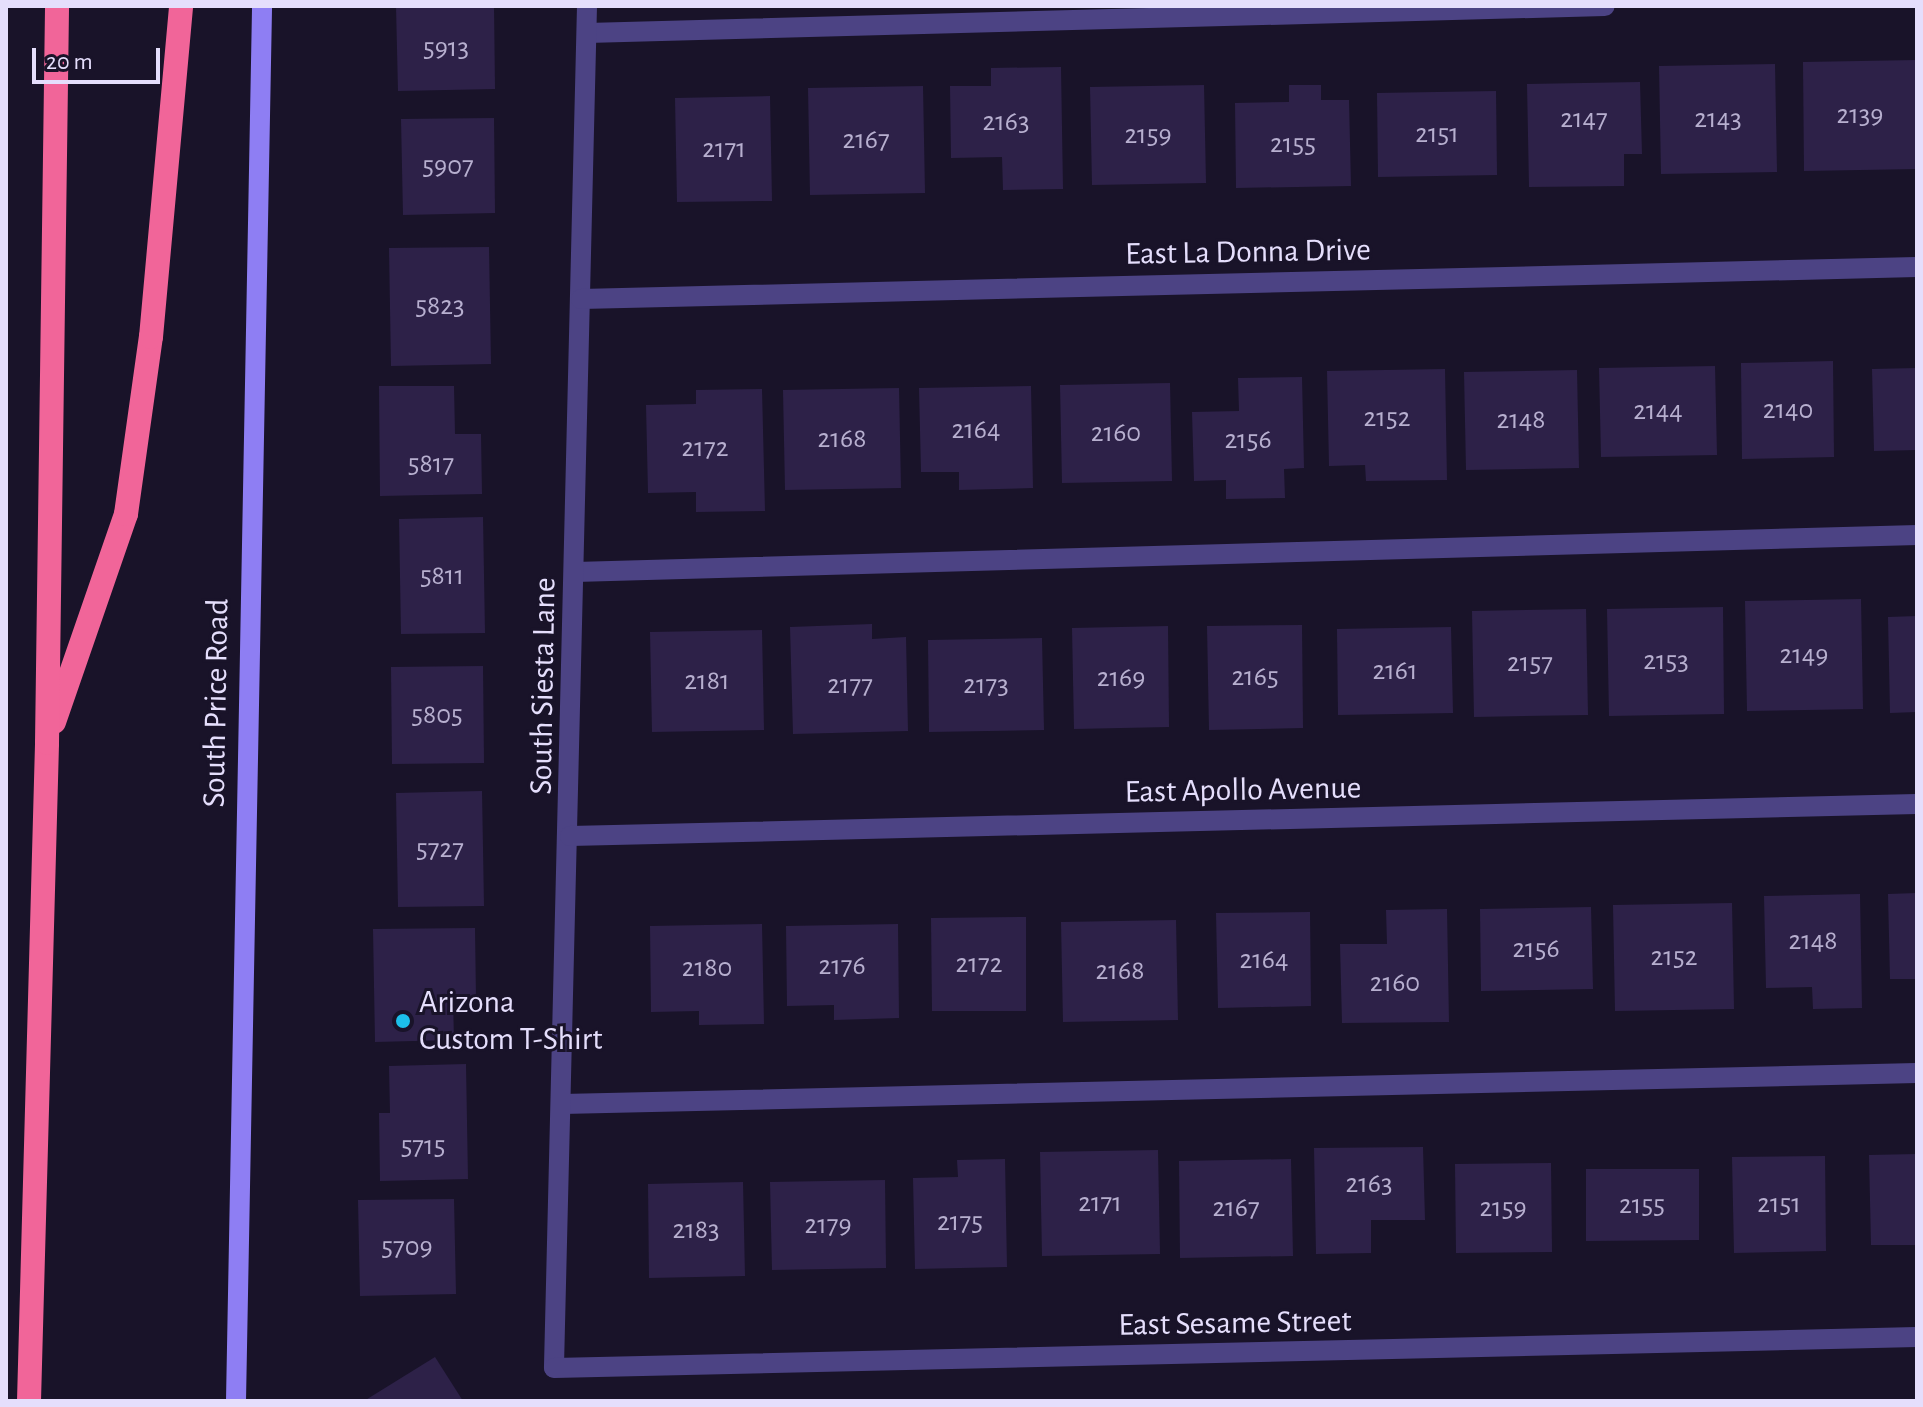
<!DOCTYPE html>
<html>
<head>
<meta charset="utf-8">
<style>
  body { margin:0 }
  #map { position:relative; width:1923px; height:1407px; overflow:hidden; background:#191329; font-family:"Alegreya Sans",sans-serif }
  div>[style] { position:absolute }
  .building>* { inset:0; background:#2d2148 }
  .lane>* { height:20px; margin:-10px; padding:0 10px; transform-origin:10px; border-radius:10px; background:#4c4384 }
  .street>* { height:20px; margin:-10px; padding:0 10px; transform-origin:10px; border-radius:10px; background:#4c4384 }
  .secondary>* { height:20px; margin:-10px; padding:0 10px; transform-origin:10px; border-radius:10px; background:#8e7ef3 }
  .highway>* { height:24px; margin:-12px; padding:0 12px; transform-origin:12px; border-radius:12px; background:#f16599 }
  .dots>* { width:22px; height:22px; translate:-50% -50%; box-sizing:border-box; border:4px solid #191329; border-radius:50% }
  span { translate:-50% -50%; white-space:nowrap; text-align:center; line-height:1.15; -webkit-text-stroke:6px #191329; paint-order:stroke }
  .number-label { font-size:28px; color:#b7afcf }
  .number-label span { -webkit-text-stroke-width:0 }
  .street-label { font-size:32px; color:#e5defc }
  .poi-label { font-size:32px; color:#e5defc }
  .left { translate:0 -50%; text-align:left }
  .frame { position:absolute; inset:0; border:8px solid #e5defc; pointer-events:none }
  .scale { position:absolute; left:32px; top:48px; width:128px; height:36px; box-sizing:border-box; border:4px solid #e5defc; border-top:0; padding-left:10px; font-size:24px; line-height:28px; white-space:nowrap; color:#e5defc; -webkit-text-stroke:6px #191329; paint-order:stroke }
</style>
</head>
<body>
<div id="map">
  <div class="building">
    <i style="clip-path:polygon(396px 6px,494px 6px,495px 89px,398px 91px)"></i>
    <i style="clip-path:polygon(1917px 60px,1917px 169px,1804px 171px,1803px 62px)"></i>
    <i style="clip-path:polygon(1775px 64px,1777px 172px,1661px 174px,1659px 66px)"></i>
    <i style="clip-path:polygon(1061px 67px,1063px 189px,1003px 190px,1002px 157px,951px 158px,950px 86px,991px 86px,991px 68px)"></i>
    <i style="clip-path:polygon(1640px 82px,1642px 154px,1624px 154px,1624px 186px,1529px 187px,1527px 84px)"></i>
    <i style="clip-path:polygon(1204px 85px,1206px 183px,1092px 185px,1090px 87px)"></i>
    <i style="clip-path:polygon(1289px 85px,1321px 85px,1321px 100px,1349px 100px,1351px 186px,1236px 188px,1235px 103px,1289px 102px)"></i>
    <i style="clip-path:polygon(923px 86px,925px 193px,810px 195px,808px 88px)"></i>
    <i style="clip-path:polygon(1496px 91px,1497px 175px,1378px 177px,1377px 93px)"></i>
    <i style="clip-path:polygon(770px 96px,772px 201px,677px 202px,675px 98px)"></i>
    <i style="clip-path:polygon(494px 118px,495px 213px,403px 215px,401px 119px)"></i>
    <i style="clip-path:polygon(489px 247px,491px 364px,391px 366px,389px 248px)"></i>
    <i style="clip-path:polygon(1833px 361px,1834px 457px,1742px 459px,1741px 363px)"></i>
    <i style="clip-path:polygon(1715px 366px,1717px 455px,1601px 457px,1599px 368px)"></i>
    <i style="clip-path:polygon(1917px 368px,1917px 450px,1874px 451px,1872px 369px)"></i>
    <i style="clip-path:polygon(1445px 369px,1447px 480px,1366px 481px,1365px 465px,1329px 466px,1327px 371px)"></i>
    <i style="clip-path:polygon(1577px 370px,1579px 468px,1466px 470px,1464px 372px)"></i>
    <i style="clip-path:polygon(1302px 377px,1304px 468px,1284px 469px,1285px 498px,1226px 499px,1226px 480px,1194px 481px,1192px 412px,1239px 411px,1238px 378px)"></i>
    <i style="clip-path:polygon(1170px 383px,1172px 481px,1062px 483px,1060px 385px)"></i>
    <i style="clip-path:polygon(379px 386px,454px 386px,455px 434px,481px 434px,482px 494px,380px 496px)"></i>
    <i style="clip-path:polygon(1031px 386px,1033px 488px,959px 490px,959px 472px,921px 472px,919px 388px)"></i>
    <i style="clip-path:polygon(899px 388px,901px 488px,785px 490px,783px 390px)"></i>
    <i style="clip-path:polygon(762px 389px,765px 511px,696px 512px,696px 492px,648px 493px,646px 405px,696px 404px,696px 390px)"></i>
    <i style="clip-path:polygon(483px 517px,485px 633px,401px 634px,399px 519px)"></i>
    <i style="clip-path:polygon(1861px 599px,1863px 709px,1747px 711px,1745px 601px)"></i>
    <i style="clip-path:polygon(1723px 607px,1724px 714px,1609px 716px,1607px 609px)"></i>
    <i style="clip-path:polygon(1586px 609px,1588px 715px,1474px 717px,1472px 611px)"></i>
    <i style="clip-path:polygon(1917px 616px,1917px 712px,1890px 713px,1888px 617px)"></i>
    <i style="clip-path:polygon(872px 624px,872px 639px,906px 637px,908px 731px,793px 734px,790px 627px)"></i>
    <i style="clip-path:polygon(1302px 625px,1303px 728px,1209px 730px,1207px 626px)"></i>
    <i style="clip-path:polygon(1168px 626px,1169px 727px,1074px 729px,1072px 628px)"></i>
    <i style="clip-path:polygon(1451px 627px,1453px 713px,1338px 715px,1337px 629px)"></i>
    <i style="clip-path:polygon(762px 630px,764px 730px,652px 732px,650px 632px)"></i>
    <i style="clip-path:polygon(1042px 638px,1044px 730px,929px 732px,928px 640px)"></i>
    <i style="clip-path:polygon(483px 666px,484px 763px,392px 764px,391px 667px)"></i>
    <i style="clip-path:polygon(482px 791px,484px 906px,398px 907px,396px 793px)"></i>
    <i style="clip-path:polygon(1917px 893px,1917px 979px,1890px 979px,1888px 894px)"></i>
    <i style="clip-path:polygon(1860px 894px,1862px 1008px,1813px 1009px,1812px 987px,1766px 988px,1764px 896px)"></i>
    <i style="clip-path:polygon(1732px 903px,1734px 1009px,1615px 1011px,1613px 905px)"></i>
    <i style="clip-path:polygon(1591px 907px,1593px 989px,1481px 991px,1480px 909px)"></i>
    <i style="clip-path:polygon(1447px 909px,1449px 1022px,1342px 1023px,1340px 944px,1387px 944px,1386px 910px)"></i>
    <i style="clip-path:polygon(1310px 912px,1311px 1006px,1218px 1008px,1216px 913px)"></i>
    <i style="clip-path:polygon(1026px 917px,1026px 1011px,932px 1011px,931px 918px)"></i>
    <i style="clip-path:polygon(1176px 920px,1178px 1020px,1063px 1022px,1061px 922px)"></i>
    <i style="clip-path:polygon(762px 924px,764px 1024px,699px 1025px,699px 1011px,651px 1012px,650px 926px)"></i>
    <i style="clip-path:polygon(898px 924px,899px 1018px,834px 1020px,834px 1005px,787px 1006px,786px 926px)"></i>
    <i style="clip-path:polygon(475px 928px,476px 998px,453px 998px,454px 1040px,375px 1042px,373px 929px)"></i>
    <i style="clip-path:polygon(466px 1064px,468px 1179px,380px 1181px,379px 1113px,390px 1113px,389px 1066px)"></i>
    <i style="clip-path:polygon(1423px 1147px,1425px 1220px,1371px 1220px,1371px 1253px,1316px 1254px,1314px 1148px)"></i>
    <i style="clip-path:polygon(1158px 1150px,1160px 1254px,1042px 1256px,1040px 1152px)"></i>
    <i style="clip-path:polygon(1917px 1154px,1917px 1245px,1871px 1245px,1869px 1155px)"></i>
    <i style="clip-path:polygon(1825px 1156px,1826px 1251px,1734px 1253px,1732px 1157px)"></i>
    <i style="clip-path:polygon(1005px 1159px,1007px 1267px,915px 1269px,913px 1178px,958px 1177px,957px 1160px)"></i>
    <i style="clip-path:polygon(1291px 1159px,1293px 1256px,1180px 1258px,1179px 1161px)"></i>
    <i style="clip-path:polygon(1551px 1163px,1552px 1252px,1456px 1253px,1455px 1164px)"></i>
    <i style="clip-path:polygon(1586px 1169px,1699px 1169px,1699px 1240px,1586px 1241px)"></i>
    <i style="clip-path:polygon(885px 1180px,886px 1268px,772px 1270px,770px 1182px)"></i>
    <i style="clip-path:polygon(743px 1182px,745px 1276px,649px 1278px,648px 1184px)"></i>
    <i style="clip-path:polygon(454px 1199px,456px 1294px,360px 1296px,358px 1200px)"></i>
    <i style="clip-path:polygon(435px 1357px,463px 1401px,364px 1401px)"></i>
  </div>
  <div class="lane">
    <i style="left:587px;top:33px;width:1018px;rotate:-1.52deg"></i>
    <i style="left:575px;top:572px;width:1343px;rotate:-1.58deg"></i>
    <i style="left:562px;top:1104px;width:1355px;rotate:-1.31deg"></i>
  </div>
  <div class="street">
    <i style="left:587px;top:6px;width:1362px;rotate:91.39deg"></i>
    <i style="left:554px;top:1368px;width:1363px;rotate:-1.3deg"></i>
    <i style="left:581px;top:299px;width:1336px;rotate:-1.37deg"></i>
    <i style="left:570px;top:836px;width:1347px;rotate:-1.36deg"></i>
  </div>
  <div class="secondary">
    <i style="left:236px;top:1401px;width:1395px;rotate:-88.93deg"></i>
  </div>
  <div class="highway">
    <i style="left:54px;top:722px;width:220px;rotate:-70.9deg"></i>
    <i style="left:126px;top:514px;width:179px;rotate:-82deg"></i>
    <i style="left:151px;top:337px;width:332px;rotate:-84.8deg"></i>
    <i style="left:29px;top:1401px;width:658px;rotate:-88.43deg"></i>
    <i style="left:47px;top:743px;width:737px;rotate:-89.22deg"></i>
  </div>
  <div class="dots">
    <i style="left:403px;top:1021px;background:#1cbfea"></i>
  </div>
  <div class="number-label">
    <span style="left:446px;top:48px">5913</span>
    <span style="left:1860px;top:115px">2139</span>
    <span style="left:1584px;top:119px">2147</span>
    <span style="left:1718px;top:119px">2143</span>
    <span style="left:1006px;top:122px">2163</span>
    <span style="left:1437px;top:134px">2151</span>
    <span style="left:1148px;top:135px">2159</span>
    <span style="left:866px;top:140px">2167</span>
    <span style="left:1293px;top:144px">2155</span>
    <span style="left:724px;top:149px">2171</span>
    <span style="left:448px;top:166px">5907</span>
    <span style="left:440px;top:306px">5823</span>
    <span style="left:1788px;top:410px">2140</span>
    <span style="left:1658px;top:411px">2144</span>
    <span style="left:1387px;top:418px">2152</span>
    <span style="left:1521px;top:420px">2148</span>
    <span style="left:976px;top:430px">2164</span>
    <span style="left:1116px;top:433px">2160</span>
    <span style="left:842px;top:439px">2168</span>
    <span style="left:1248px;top:440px">2156</span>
    <span style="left:705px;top:448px">2172</span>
    <span style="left:431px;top:464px">5817</span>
    <span style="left:442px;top:576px">5811</span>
    <span style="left:1804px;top:655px">2149</span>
    <span style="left:1666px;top:661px">2153</span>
    <span style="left:1530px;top:663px">2157</span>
    <span style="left:1395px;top:671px">2161</span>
    <span style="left:1255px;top:677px">2165</span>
    <span style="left:1121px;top:678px">2169</span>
    <span style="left:707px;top:681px">2181</span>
    <span style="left:850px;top:685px">2177</span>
    <span style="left:986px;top:685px">2173</span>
    <span style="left:437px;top:715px">5805</span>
    <span style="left:440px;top:849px">5727</span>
    <span style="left:1813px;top:941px">2148</span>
    <span style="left:1536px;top:949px">2156</span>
    <span style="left:1674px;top:957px">2152</span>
    <span style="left:1264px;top:960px">2164</span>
    <span style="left:979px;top:964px">2172</span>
    <span style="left:842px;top:966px">2176</span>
    <span style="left:707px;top:968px">2180</span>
    <span style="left:1120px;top:971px">2168</span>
    <span style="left:1395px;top:983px">2160</span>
    <span style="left:423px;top:1146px">5715</span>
    <span style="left:1369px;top:1184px">2163</span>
    <span style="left:1100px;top:1203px">2171</span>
    <span style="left:1779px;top:1204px">2151</span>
    <span style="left:1642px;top:1205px">2155</span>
    <span style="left:1236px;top:1208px">2167</span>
    <span style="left:1503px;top:1208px">2159</span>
    <span style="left:960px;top:1222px">2175</span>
    <span style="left:828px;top:1225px">2179</span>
    <span style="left:696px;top:1230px">2183</span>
    <span style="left:407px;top:1247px">5709</span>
  </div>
  <div class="street-label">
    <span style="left:1248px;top:252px;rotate:-1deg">East La Donna Drive</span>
    <span style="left:543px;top:686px;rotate:-89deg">South Siesta Lane</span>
    <span style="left:216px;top:703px;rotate:-89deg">South Price Road</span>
    <span style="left:1243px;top:790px;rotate:-1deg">East Apollo Avenue</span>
    <span style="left:1235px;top:1323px;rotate:-1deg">East Sesame Street</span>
  </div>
  <div class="poi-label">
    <span class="left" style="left:419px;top:1021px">Arizona<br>Custom T-Shirt</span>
  </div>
  <div class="frame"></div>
  <div class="scale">20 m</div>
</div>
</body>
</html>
